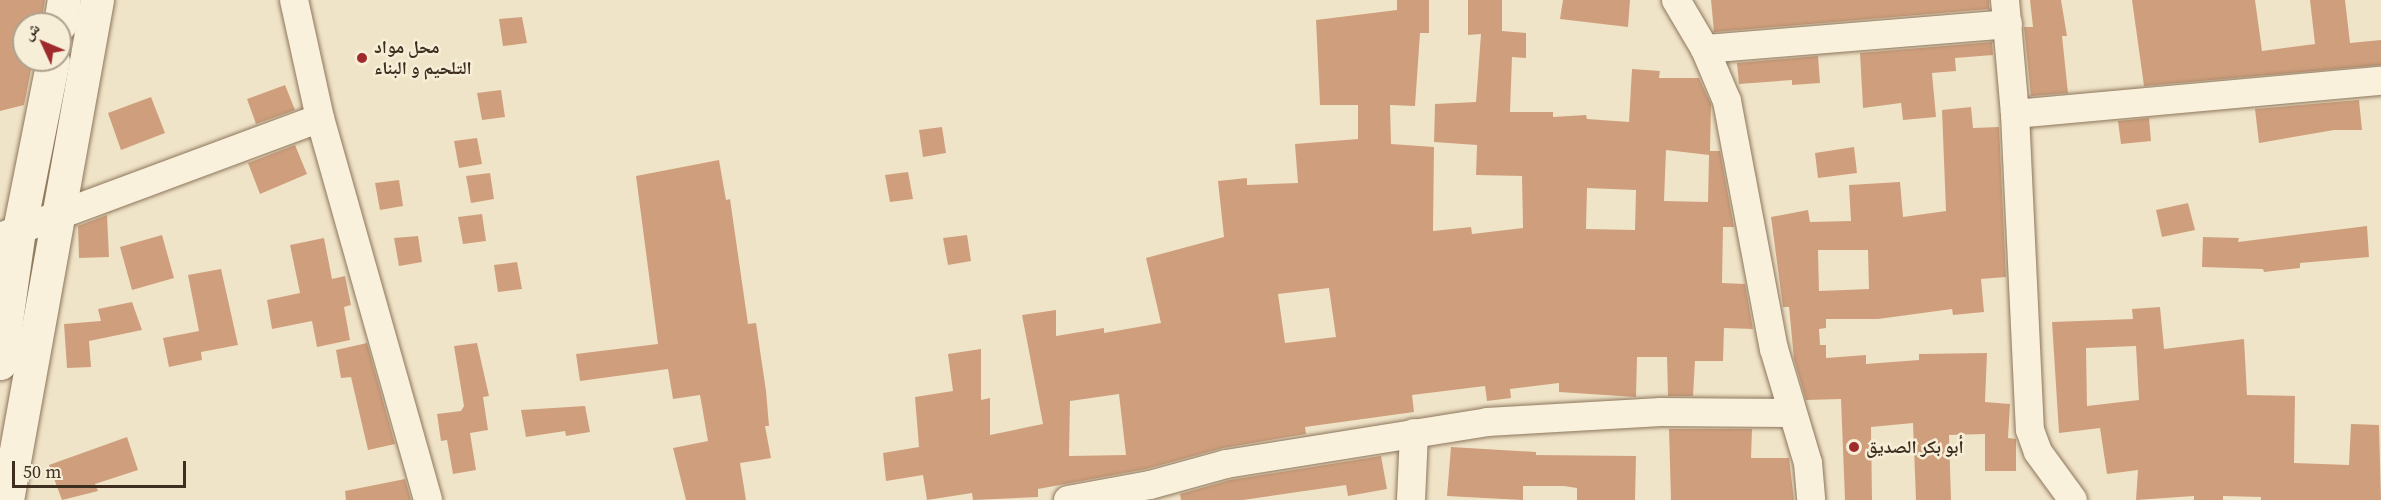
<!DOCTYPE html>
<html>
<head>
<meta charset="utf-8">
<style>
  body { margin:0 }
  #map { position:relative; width:2381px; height:500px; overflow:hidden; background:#f0e4c8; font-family:"Source Serif 4","Noto Naskh Arabic",serif }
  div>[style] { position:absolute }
  .building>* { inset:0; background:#cf9f7d }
  .roads { filter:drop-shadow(0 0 2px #8d765c) drop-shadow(0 0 2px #8d765c) }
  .street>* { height:28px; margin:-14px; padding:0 14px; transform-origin:14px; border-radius:14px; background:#faf1dc }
  .secondary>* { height:33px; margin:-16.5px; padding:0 16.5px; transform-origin:16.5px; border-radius:16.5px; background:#faf1dc }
  .dots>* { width:16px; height:16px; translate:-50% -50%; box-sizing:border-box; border:3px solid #f7eed8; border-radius:50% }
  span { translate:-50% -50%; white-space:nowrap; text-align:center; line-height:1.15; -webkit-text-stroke:5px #f7eed8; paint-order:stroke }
  .poi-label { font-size:18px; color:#3d2e20; font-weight:700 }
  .left { translate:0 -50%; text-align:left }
  .north { position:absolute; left:12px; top:12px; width:60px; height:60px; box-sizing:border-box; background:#f7eed8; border:2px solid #ada18e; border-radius:50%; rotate:314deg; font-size:16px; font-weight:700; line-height:24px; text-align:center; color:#3d2e20 }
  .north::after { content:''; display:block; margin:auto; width:21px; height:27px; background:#9e2a2b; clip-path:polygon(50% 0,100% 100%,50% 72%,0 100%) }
  .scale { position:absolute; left:12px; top:461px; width:174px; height:27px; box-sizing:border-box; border:3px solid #3d2e20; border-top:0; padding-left:8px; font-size:18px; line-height:21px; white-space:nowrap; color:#3d2e20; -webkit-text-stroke:4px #f7eed8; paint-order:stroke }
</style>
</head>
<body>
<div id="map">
  <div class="building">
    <i style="clip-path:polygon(0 0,45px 0,41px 24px,24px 24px,24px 60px,33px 60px,24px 105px,0 111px)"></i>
    <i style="clip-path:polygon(evenodd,1397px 0,1429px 0,1429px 33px,1420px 33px,1415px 106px,1390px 105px,1391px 144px,1434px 147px,1433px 231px,1471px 227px,1472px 234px,1523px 228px,1522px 176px,1476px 175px,1477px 145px,1434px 142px,1435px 104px,1476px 102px,1481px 34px,1468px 35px,1468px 0,1502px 0,1502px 31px,1526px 33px,1526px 58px,1512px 57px,1510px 112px,1553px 112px,1553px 117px,1586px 115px,1587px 119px,1629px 122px,1632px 69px,1660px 71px,1659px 78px,1699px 78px,1711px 104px,1710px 151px,1720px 151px,1734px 227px,1723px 227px,1722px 283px,1745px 284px,1753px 329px,1724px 328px,1723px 361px,1695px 361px,1693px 396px,1668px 396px,1667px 357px,1637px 357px,1636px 397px,1559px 392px,1559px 383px,1510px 389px,1511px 398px,1487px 401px,1485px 386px,1412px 395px,1414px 412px,1305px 427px,1306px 434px,1223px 448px,1146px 469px,1038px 489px,1038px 497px,973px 500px,972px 493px,927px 500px,923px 475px,886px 481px,883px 453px,919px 447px,915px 397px,953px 391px,948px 354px,981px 349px,981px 400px,990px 398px,990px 435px,1043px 424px,1022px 315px,1056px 310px,1056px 336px,1104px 328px,1104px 333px,1161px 323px,1146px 258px,1224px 237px,1218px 181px,1247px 178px,1247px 185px,1298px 183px,1295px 144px,1358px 139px,1358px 105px,1320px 105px,1316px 20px,1397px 10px,1397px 0,1666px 150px,1709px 155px,1708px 202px,1664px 201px,1666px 150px,1397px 0,1587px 188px,1636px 190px,1635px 230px,1586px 229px,1587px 188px,1397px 0,1329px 288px,1336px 337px,1285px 343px,1278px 294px,1329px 288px,1397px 0,1119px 394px,1126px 455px,1069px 456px,1070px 401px,1119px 394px)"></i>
    <i style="clip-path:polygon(1563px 0,1630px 0,1628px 27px,1560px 19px)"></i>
    <i style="clip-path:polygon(1711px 0,1989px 0,1989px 9px,1714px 32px)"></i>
    <i style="clip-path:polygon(2030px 0,2061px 0,2067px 36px,2062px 36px,2068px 93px,2031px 96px,2024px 27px,2033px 27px)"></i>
    <i style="clip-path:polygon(2132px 0,2255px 0,2262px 51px,2315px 44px,2310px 0,2345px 0,2350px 43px,2381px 40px,2381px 65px,2144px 86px)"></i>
    <i style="clip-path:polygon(522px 17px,527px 43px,503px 46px,499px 19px)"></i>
    <i style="clip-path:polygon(1992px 42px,1993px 55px,1955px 58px,1956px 71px,1932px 73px,1936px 117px,1903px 120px,1901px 103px,1863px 108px,1860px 53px)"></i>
    <i style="clip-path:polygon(1818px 56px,1820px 83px,1792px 85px,1792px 80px,1739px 84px,1737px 63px)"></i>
    <i style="clip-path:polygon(285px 85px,295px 110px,256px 124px,247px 99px)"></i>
    <i style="clip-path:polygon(501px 90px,505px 117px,482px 120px,477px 93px)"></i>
    <i style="clip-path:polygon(151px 97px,165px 133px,121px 150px,108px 113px)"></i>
    <i style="clip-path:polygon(2359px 100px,2362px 130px,2334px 130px,2259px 143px,2255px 109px)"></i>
    <i style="clip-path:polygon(evenodd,1971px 107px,1973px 128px,1999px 127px,2006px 277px,1981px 279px,1984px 312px,1953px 315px,1952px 309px,1878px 319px,1826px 319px,1826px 328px,1819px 329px,1820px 345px,1826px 345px,1826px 358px,1866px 355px,1866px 364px,1919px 360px,1919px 354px,1987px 353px,1985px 402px,2010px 404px,2008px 438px,2016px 439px,2016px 471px,1985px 471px,1985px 434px,1949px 435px,1951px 500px,1916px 500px,1913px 423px,1871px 427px,1872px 500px,1845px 500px,1841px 399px,1806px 400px,1794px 359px,1789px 307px,1783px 307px,1771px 217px,1808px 210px,1810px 222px,1851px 221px,1849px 185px,1900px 182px,1903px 217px,1946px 211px,1942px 110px,1971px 107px,1818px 250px,1868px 250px,1869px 289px,1819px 291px,1818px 250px)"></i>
    <i style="clip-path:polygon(2149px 118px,2151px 141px,2121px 144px,2118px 121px)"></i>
    <i style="clip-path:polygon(942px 127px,946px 153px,923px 157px,919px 130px)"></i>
    <i style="clip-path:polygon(477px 138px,482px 164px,459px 168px,454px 141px)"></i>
    <i style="clip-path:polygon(295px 145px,307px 174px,260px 194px,248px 163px)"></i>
    <i style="clip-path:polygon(1854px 147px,1857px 173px,1818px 178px,1815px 153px)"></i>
    <i style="clip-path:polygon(719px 160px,726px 200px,730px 199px,748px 324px,756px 323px,766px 391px,769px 426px,765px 426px,771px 458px,740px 463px,746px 500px,686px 500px,673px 448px,708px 441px,700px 395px,673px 399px,668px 369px,580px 381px,576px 354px,658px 344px,636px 176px)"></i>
    <i style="clip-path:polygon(908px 172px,913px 199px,890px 202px,885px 175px)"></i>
    <i style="clip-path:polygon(490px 173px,494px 199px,471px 203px,466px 176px)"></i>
    <i style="clip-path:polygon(399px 180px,403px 206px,380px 210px,375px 183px)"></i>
    <i style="clip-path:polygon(2188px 203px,2195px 230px,2162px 237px,2156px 210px)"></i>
    <i style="clip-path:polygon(482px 214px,486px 241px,463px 244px,458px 217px)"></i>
    <i style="clip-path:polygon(107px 215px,109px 257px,79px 258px,78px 226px)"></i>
    <i style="clip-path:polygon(2367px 226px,2369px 257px,2300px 263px,2300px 268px,2264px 272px,2263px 269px,2202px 267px,2203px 237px,2239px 238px,2238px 242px)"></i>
    <i style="clip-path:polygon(162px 235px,174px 278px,132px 290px,120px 247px)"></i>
    <i style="clip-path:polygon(967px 235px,971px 261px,948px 265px,943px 238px)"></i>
    <i style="clip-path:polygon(418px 236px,422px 262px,399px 266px,394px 238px)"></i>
    <i style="clip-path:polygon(324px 238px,332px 279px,345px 276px,351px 305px,344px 307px,350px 340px,317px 347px,312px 321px,272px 329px,267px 300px,300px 293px,290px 245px)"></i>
    <i style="clip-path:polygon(517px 262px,522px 289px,498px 292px,494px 265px)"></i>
    <i style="clip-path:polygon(221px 269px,238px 345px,201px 352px,202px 360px,169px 367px,163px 338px,199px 331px,188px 275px)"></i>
    <i style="clip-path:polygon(132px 302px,142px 330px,89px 341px,91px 367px,67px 368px,64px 324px,101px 321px,98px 309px)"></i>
    <i style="clip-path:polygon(evenodd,2160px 307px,2164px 349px,2244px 339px,2247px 395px,2295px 396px,2294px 463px,2349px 465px,2351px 424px,2379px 425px,2381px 500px,2261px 500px,2261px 497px,2223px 496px,2223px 500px,2194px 500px,2194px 496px,2136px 500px,2138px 470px,2107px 474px,2100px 428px,2059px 433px,2052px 322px,2133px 319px,2132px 309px,2160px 307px,2136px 346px,2139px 400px,2087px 406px,2086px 348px,2136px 346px)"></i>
    <i style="clip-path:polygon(367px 343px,395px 444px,368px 450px,351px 377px,341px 378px,336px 350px)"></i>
    <i style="clip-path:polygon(477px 343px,489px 396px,483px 397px,488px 430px,470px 433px,476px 470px,453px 474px,447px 440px,441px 441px,437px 414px,461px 411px,464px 406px,454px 346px)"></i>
    <i style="clip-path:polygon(585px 406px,590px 432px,566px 436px,565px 431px,526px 437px,521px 410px)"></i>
    <i style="clip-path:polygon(1669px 429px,1752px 429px,1751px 458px,1789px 458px,1794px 500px,1671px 500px)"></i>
    <i style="clip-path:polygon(127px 437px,138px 470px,95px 484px,98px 491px,62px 500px,49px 465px)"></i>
    <i style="clip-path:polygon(1451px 447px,1536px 452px,1536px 455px,1636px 456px,1635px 500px,1577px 500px,1577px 488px,1564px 486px,1523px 486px,1523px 500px,1447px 496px)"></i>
    <i style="clip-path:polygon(1381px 456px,1387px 489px,1348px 496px,1346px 485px,1243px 500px,1181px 500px,1180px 494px,1230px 480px)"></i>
    <i style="clip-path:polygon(405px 479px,411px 500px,346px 500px,345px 491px)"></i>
  </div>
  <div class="roads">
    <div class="street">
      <i style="left:294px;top:0;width:121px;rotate:77.6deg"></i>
      <i style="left:320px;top:118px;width:397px;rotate:74.2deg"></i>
      <i style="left:1676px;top:0;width:57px;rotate:59.4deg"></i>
      <i style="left:1705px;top:49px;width:56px;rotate:67.1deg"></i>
      <i style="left:1727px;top:101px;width:252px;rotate:79.3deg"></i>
      <i style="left:1774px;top:349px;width:119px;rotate:73.4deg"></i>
      <i style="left:1808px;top:463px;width:37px;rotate:85deg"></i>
      <i style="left:2005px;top:0;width:114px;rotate:85deg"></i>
      <i style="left:2015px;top:114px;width:316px;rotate:87.3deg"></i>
      <i style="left:2030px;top:430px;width:23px;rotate:70deg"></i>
      <i style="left:2038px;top:452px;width:59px;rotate:53.9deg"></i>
      <i style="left:1705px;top:49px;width:304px;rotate:-4.7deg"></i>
      <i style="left:2015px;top:114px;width:367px;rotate:-5.2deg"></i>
      <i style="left:0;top:237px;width:341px;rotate:-20.4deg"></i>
      <i style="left:1068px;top:500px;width:83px;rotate:-10.4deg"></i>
      <i style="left:1150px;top:485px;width:79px;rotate:-15.4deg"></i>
      <i style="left:1226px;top:464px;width:264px;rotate:-9.1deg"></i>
      <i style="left:1487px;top:422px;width:174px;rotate:-3.3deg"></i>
      <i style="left:1661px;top:412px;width:129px;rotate:0.4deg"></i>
      <i style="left:1411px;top:500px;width:67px;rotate:-87.4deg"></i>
    </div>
    <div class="secondary">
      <i style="left:60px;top:24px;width:24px;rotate:-81deg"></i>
      <i style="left:0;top:363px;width:134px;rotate:-81.9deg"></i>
      <i style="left:19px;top:230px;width:173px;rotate:-78.7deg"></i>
      <i style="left:7px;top:500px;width:508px;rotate:-79.8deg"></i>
    </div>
  </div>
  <div class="dots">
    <i style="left:362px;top:58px;background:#9e2a2b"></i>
    <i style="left:1854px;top:447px;background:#9e2a2b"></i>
  </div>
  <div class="poi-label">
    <span class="left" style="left:374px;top:58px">محل مواد<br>التلحيم و البناء</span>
    <span class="left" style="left:1866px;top:447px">أبو بكر الصديق</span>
  </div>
  <div class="north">ش</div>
  <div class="scale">50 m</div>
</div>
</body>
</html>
